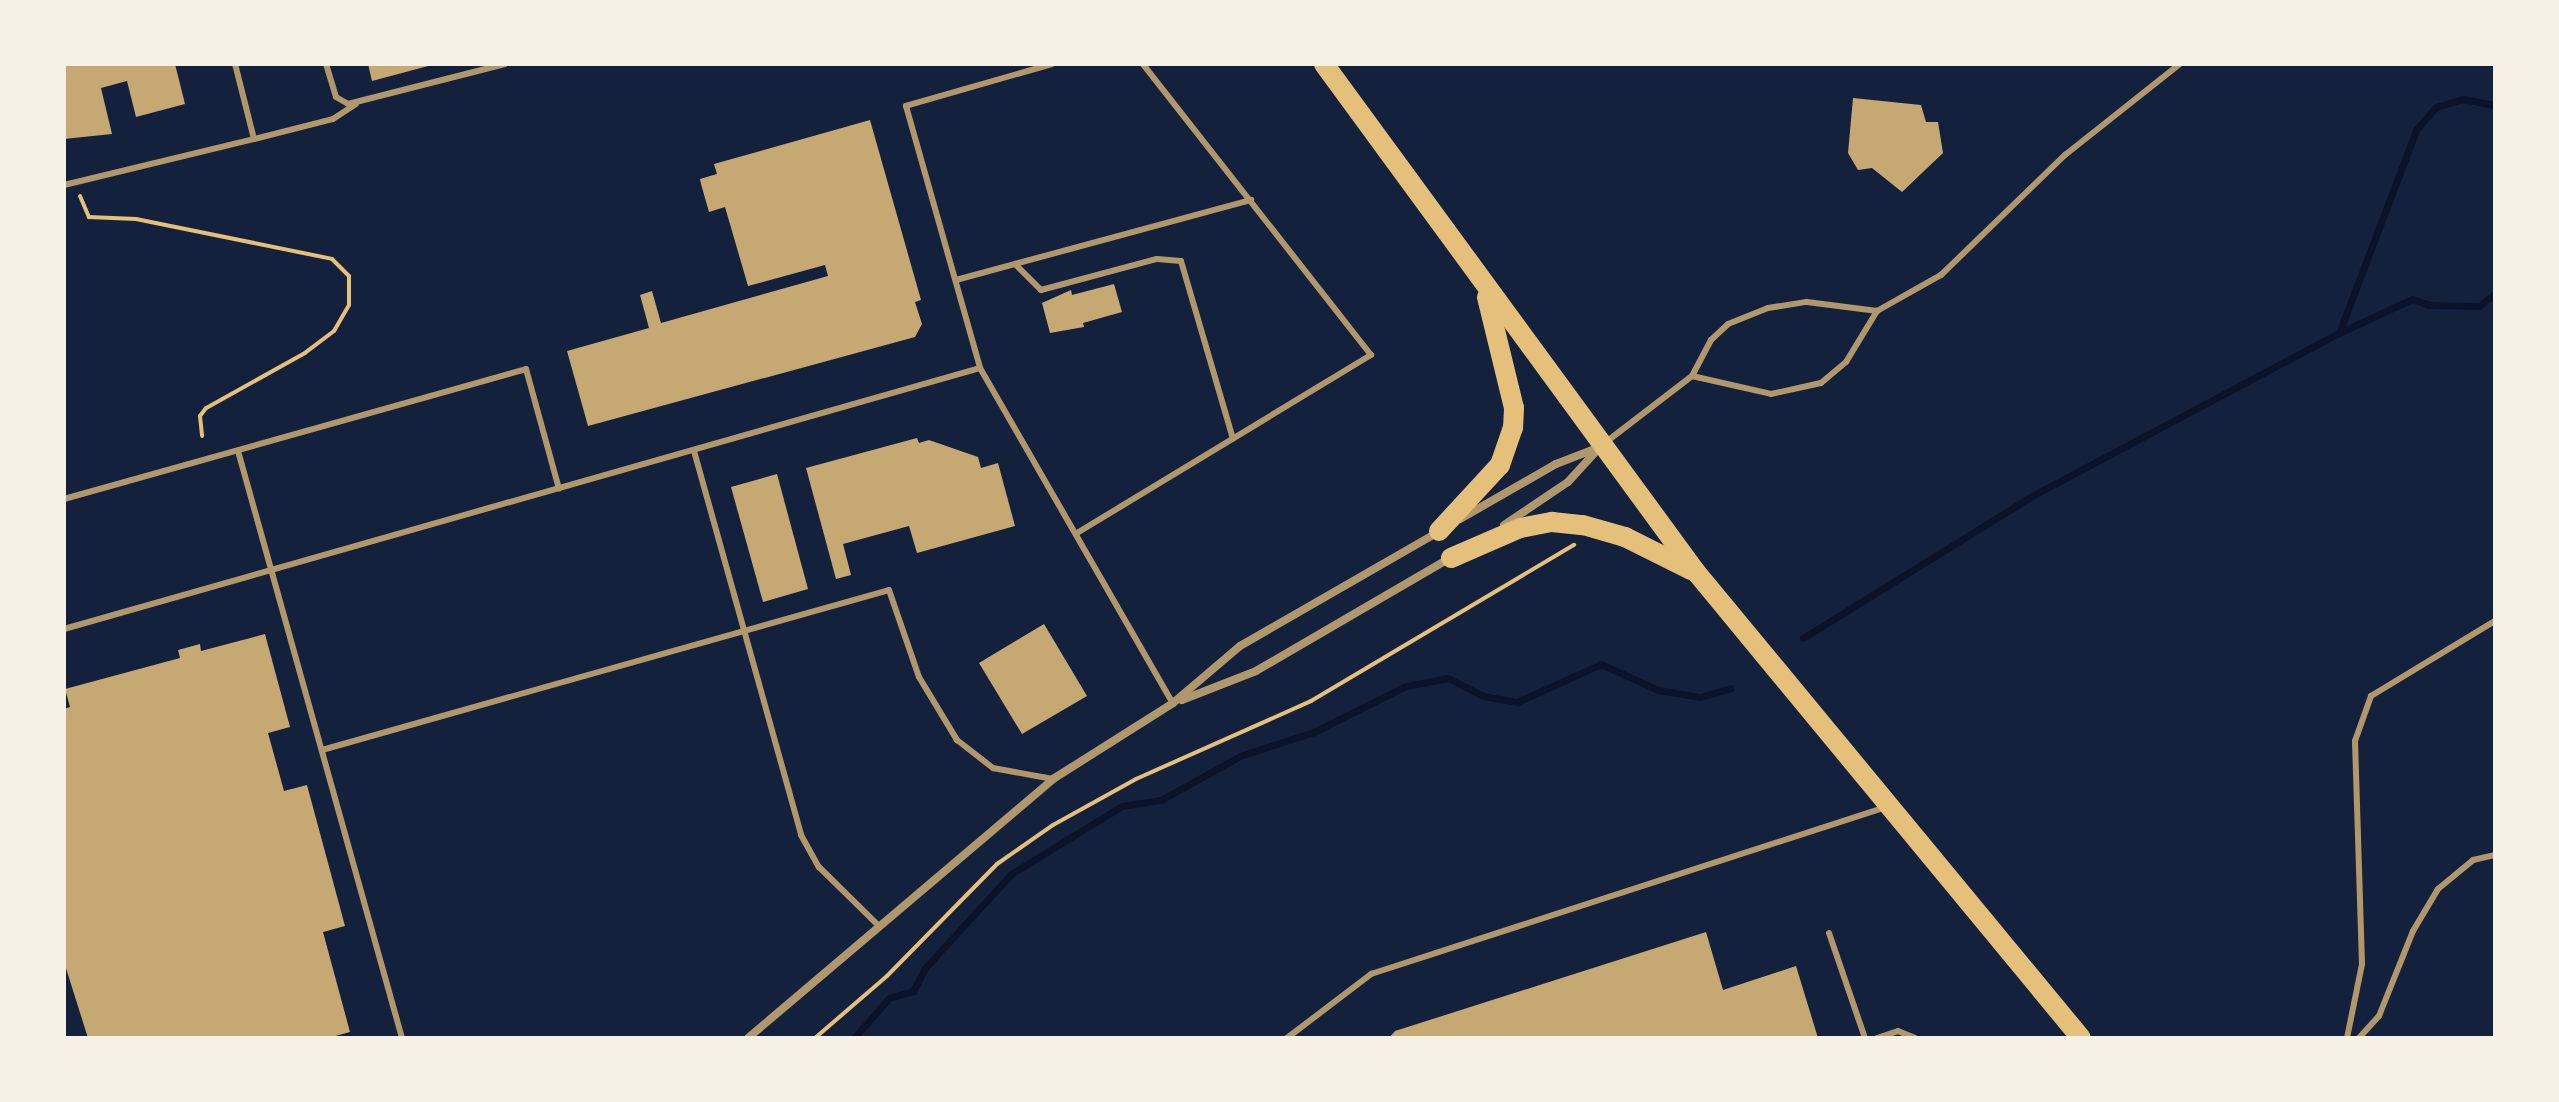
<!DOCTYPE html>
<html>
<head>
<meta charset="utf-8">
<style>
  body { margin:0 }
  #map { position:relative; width:2559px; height:1102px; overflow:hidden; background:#14213d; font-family:"Titillium Web",sans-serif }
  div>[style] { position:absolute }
  .stream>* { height:7px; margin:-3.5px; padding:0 3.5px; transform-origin:3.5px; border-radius:3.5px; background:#0b132b }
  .building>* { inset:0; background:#c6a872 }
  .path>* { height:4px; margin:-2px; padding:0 2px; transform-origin:2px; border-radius:2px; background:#e5c07b }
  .service>* { height:6px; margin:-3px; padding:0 3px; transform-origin:3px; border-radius:3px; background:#b1986c }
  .minor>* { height:8px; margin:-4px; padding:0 4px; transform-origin:4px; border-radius:4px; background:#b1986c }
  .primary>* { height:20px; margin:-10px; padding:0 10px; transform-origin:10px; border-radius:10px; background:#e5c07b }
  span { translate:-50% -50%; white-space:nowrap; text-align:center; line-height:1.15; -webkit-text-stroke:7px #f6f1e7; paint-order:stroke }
  .frame { position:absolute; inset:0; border:66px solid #f6f1e7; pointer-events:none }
</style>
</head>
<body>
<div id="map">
  <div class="stream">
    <i style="left:2339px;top:333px;width:217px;rotate:-69.2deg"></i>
    <i style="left:2416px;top:130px;width:30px;rotate:-49deg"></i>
    <i style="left:2436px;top:107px;width:28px;rotate:-17deg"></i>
    <i style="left:2463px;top:99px;width:33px;rotate:11deg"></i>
    <i style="left:1803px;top:638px;width:269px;rotate:-31.8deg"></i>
    <i style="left:2032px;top:496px;width:348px;rotate:-28deg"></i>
    <i style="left:2339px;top:333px;width:81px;rotate:-25deg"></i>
    <i style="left:2412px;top:299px;width:18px;rotate:19deg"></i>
    <i style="left:2429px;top:305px;width:50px;rotate:1.1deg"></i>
    <i style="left:2479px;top:306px;width:20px;rotate:-37deg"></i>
    <i style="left:854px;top:1038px;width:53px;rotate:-48.8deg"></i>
    <i style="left:889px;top:998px;width:25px;rotate:-16deg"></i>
    <i style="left:913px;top:991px;width:26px;rotate:-62deg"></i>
    <i style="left:925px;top:968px;width:127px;rotate:-47.5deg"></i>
    <i style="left:1011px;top:874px;width:130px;rotate:-31.5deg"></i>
    <i style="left:1122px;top:806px;width:39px;rotate:-9deg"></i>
    <i style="left:1161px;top:800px;width:90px;rotate:-29.1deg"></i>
    <i style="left:1240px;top:756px;width:78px;rotate:-18deg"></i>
    <i style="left:1314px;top:732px;width:103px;rotate:-26.6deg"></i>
    <i style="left:1406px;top:686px;width:43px;rotate:-10.8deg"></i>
    <i style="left:1448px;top:678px;width:39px;rotate:27deg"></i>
    <i style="left:1483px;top:696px;width:35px;rotate:10deg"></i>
    <i style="left:1517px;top:702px;width:92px;rotate:-24.3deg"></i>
    <i style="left:1601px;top:664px;width:63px;rotate:24.5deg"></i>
    <i style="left:1658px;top:690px;width:43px;rotate:9.5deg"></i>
    <i style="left:1700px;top:697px;width:32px;rotate:-16deg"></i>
  </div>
  <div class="building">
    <i style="clip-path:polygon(64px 64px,175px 64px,185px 104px,136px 117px,127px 81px,101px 88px,112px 134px,64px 139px)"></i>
    <i style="clip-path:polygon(368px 64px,432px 64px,432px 65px,372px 81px)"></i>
    <i style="clip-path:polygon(1853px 98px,1921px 105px,1926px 122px,1938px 122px,1943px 153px,1902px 192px,1872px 168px,1858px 170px,1848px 153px)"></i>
    <i style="clip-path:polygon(870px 120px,921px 300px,915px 302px,922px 324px,915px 337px,588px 426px,567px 351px,649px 328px,640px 295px,652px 291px,661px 323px,828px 276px,825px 265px,748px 286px,725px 207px,709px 212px,701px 184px,700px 179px,717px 174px,714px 164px)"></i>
    <i style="clip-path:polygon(1114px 284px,1122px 312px,1083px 323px,1084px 327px,1050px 333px,1042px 303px,1071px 290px,1072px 295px)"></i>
    <i style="clip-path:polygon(917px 438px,919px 443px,929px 440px,978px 457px,981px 468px,998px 463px,1015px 526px,917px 553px,909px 526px,843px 544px,851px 575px,836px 579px,806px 468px)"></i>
    <i style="clip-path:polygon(777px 474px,808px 589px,763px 602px,731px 487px)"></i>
    <i style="clip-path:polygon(1044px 624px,1087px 696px,1022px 734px,979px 663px)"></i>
    <i style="clip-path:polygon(265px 634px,290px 727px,268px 733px,284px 791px,307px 785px,345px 926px,323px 932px,350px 1032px,328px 1038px,88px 1038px,64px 962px,64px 709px,70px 707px,65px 689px,180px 658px,178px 650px,200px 644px,201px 651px)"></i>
    <i style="clip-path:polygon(1706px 932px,1723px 990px,1796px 966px,1818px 1038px,1389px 1038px,1395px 1031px)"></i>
  </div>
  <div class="path">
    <i style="left:80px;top:196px;width:23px;rotate:67deg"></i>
    <i style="left:89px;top:217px;width:47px;rotate:2.4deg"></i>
    <i style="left:136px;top:219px;width:200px;rotate:11.5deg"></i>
    <i style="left:332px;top:259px;width:24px;rotate:45deg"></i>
    <i style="left:349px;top:276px;width:29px;rotate:90deg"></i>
    <i style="left:349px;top:305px;width:30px;rotate:120deg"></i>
    <i style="left:334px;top:331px;width:36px;rotate:143deg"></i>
    <i style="left:305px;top:353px;width:113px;rotate:150.9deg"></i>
    <i style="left:206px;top:408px;width:10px;rotate:127deg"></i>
    <i style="left:200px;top:416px;width:20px;rotate:84deg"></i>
    <i style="left:815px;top:1038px;width:95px;rotate:-40.7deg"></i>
    <i style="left:887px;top:976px;width:157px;rotate:-45.5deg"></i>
    <i style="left:997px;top:864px;width:68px;rotate:-34.9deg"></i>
    <i style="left:1053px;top:825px;width:95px;rotate:-29deg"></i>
    <i style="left:1136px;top:779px;width:192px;rotate:-24deg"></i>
    <i style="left:1311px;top:701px;width:306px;rotate:-30.7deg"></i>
  </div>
  <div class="service">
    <i style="left:326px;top:64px;width:34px;rotate:73deg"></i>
    <i style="left:336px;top:97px;width:14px;rotate:30deg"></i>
    <i style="left:348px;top:104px;width:162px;rotate:-14.3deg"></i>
    <i style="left:1052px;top:64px;width:152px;rotate:164deg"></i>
    <i style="left:906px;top:106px;width:272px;rotate:74.2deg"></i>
    <i style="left:980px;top:368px;width:387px;rotate:60.1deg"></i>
    <i style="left:254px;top:139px;width:81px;rotate:-14.2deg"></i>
    <i style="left:333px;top:119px;width:27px;rotate:-33deg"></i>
    <i style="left:64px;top:185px;width:195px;rotate:-13.6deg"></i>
    <i style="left:254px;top:139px;width:77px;rotate:-104.2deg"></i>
    <i style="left:1015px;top:264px;width:37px;rotate:45deg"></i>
    <i style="left:1041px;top:290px;width:120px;rotate:-15deg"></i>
    <i style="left:1157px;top:259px;width:24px;rotate:5deg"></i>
    <i style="left:1181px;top:261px;width:185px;rotate:73.7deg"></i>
    <i style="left:956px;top:280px;width:306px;rotate:-15.2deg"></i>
    <i style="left:1692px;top:376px;width:81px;rotate:12.8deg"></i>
    <i style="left:1771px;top:394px;width:51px;rotate:-12.4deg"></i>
    <i style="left:1821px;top:383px;width:33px;rotate:-40deg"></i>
    <i style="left:1846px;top:362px;width:60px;rotate:-58.7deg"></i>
    <i style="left:1877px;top:311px;width:73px;rotate:-29.4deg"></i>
    <i style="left:1941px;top:275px;width:173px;rotate:-44.1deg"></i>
    <i style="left:2065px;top:155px;width:147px;rotate:-38.4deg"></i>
    <i style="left:1606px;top:442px;width:108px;rotate:-37.5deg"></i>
    <i style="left:1692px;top:376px;width:41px;rotate:-62.2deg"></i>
    <i style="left:1711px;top:340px;width:23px;rotate:-43deg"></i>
    <i style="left:1728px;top:324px;width:43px;rotate:-21.8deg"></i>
    <i style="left:1768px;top:308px;width:39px;rotate:-9deg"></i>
    <i style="left:1807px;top:302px;width:71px;rotate:7.3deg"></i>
    <i style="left:238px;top:451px;width:609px;rotate:74.39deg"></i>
    <i style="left:694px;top:451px;width:399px;rotate:74.4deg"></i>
    <i style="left:801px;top:835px;width:37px;rotate:61deg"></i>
    <i style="left:819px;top:867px;width:81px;rotate:44.5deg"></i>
    <i style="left:64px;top:499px;width:480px;rotate:-15.7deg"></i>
    <i style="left:526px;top:369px;width:124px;rotate:74.6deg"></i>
    <i style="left:1077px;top:533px;width:344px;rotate:-31.2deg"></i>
    <i style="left:1371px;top:355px;width:370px;rotate:-128.1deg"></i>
    <i style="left:64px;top:629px;width:952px;rotate:-15.9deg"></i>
    <i style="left:322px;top:750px;width:589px;rotate:-15.76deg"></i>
    <i style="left:889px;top:590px;width:92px;rotate:71deg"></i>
    <i style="left:919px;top:677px;width:74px;rotate:58.9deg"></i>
    <i style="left:957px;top:740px;width:46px;rotate:37.9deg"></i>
    <i style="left:993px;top:768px;width:61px;rotate:10.4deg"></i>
    <i style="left:1829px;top:933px;width:111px;rotate:71.1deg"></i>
    <i style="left:1287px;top:1038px;width:106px;rotate:-37.3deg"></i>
    <i style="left:1371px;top:974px;width:538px;rotate:-17.96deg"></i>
    <i style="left:1877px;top:1038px;width:22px;rotate:-18deg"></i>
    <i style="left:1898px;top:1031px;width:18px;rotate:22deg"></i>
    <i style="left:2347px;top:1038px;width:76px;rotate:-78.5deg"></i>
    <i style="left:2362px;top:964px;width:223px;rotate:-91.8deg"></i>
    <i style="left:2355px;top:741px;width:48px;rotate:-70.4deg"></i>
    <i style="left:2371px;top:696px;width:145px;rotate:-31.2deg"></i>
    <i style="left:2359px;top:1038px;width:30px;rotate:-48deg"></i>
    <i style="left:2379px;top:1016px;width:92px;rotate:-68.2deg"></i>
    <i style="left:2413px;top:931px;width:49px;rotate:-59.2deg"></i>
    <i style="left:2438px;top:889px;width:45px;rotate:-39.6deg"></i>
    <i style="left:2473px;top:860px;width:23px;rotate:-13deg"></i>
  </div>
  <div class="minor">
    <i style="left:1460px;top:519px;width:111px;rotate:-29.8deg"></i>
    <i style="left:1556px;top:464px;width:47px;rotate:-21.1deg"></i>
    <i style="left:1504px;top:525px;width:77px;rotate:-33.9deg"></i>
    <i style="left:1568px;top:482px;width:46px;rotate:-47.6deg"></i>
    <i style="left:1182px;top:700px;width:79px;rotate:-21.4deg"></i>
    <i style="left:1256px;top:671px;width:227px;rotate:-30.2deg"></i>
    <i style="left:748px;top:1038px;width:400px;rotate:-40.3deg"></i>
    <i style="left:1053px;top:779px;width:142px;rotate:-32.3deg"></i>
    <i style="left:1173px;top:703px;width:88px;rotate:-40.4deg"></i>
    <i style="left:1240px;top:646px;width:228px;rotate:-29.9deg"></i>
  </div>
  <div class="primary">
    <i style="left:1324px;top:64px;width:630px;rotate:53.79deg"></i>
    <i style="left:1696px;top:572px;width:604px;rotate:50.44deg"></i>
    <i style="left:1439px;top:531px;width:90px;rotate:-47.3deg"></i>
    <i style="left:1500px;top:465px;width:39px;rotate:-71deg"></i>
    <i style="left:1513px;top:428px;width:20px;rotate:-87deg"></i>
    <i style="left:1514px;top:408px;width:114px;rotate:-103.7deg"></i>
    <i style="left:1451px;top:558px;width:75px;rotate:-23.5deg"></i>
    <i style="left:1520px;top:528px;width:33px;rotate:-11deg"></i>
    <i style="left:1552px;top:522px;width:31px;rotate:6deg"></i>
    <i style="left:1583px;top:525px;width:44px;rotate:15.9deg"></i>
    <i style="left:1625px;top:537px;width:74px;rotate:26.6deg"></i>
  </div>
  <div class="frame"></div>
</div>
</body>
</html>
